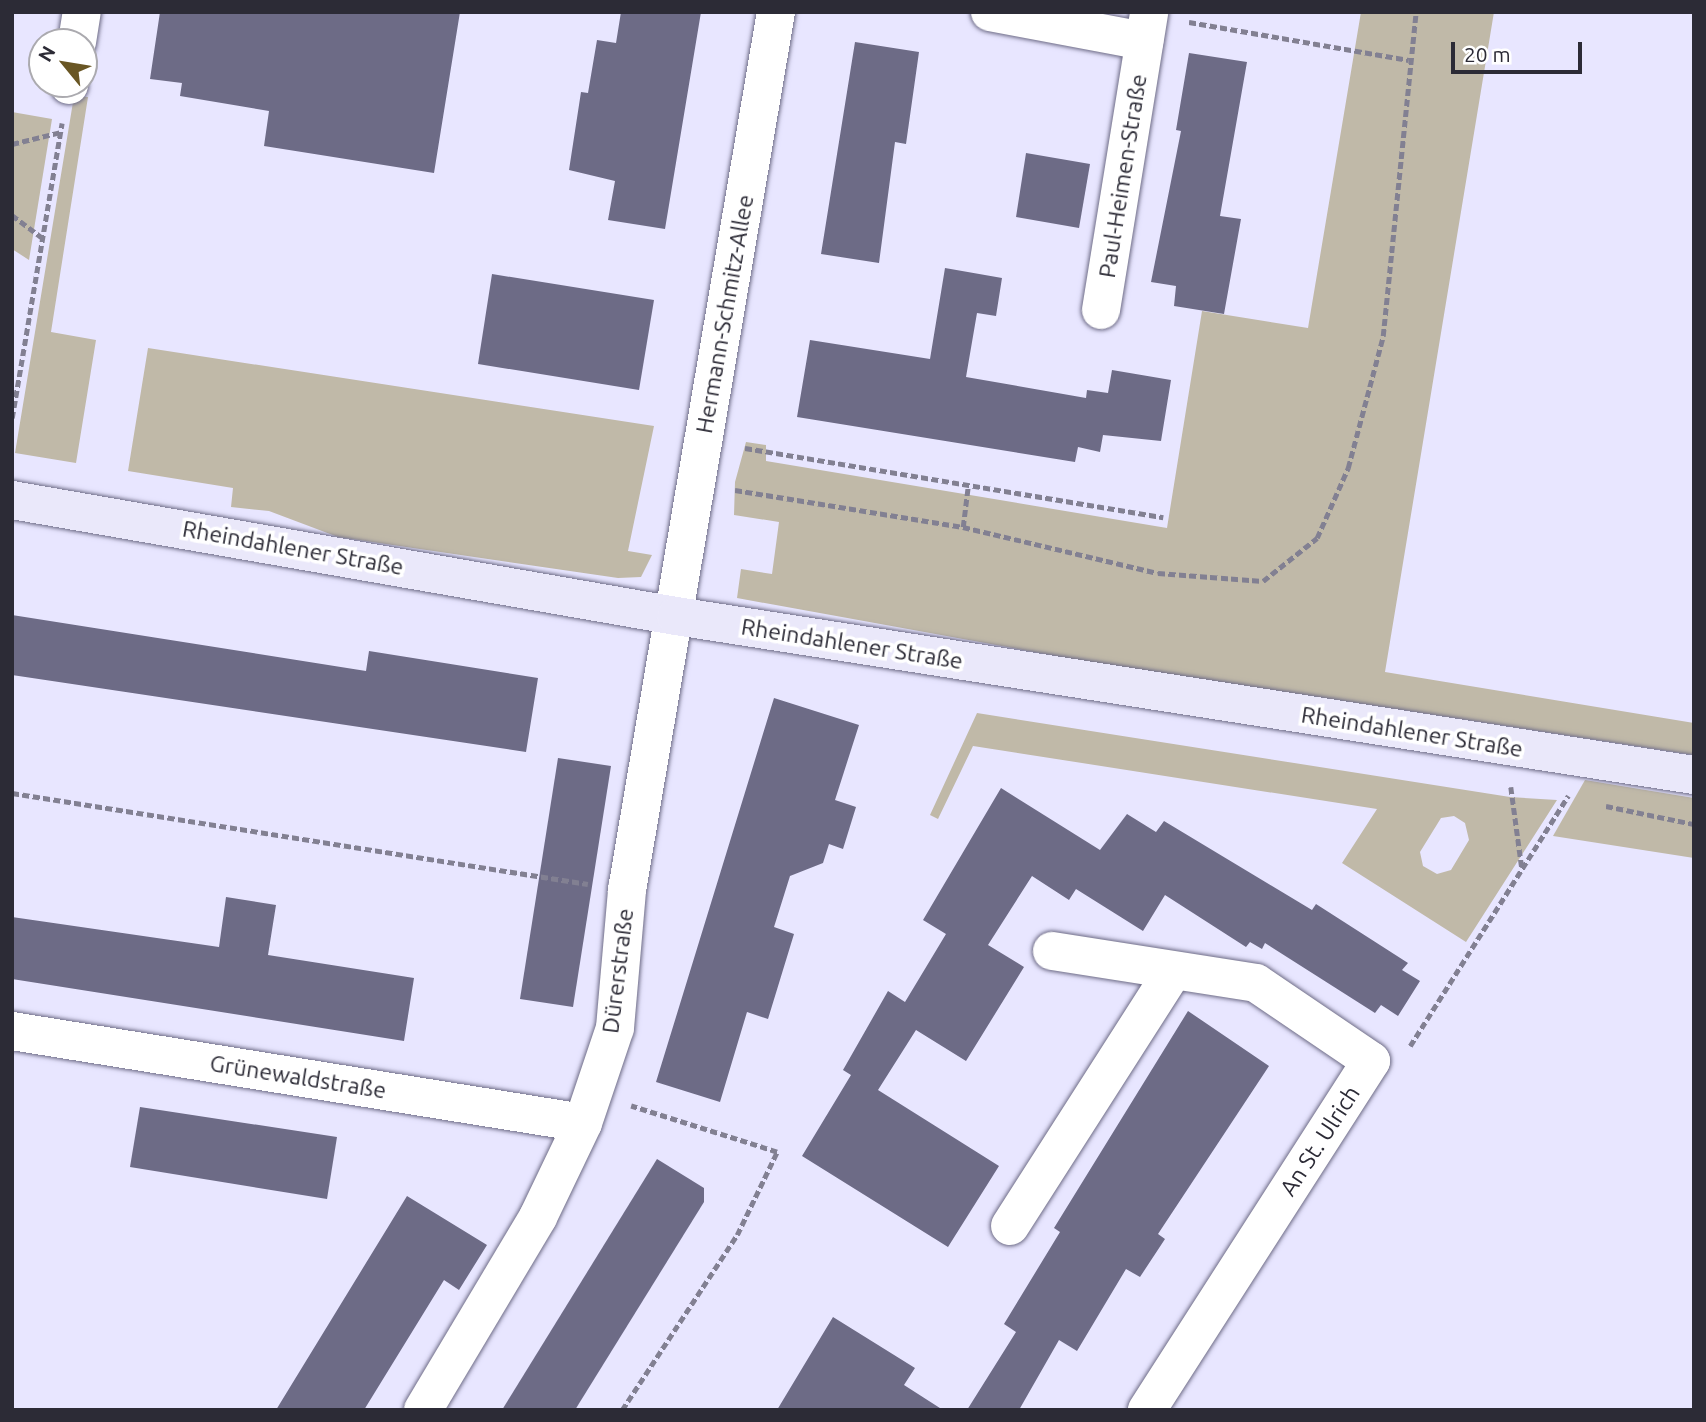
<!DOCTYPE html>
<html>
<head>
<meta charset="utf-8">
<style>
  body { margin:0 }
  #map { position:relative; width:1706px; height:1422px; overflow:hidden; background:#e8e6ff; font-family:Ubuntu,sans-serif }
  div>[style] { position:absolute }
  .green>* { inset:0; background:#c0b9a8 }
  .building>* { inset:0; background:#6d6b86 }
  .path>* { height:4.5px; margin-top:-2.25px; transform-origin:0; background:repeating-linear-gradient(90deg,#828092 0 7px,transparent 0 10.5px) }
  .roads { filter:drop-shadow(0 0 2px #6e6c87) drop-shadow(0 0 2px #6e6c87) }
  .street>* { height:38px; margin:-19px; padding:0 19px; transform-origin:19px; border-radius:19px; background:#fff }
  .secondary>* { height:38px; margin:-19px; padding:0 19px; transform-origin:19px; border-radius:19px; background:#eae8fa }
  span { translate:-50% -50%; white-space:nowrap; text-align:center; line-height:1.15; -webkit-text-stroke:7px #fff; paint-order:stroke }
  .street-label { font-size:23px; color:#2c2b36 }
  .frame { position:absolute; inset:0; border:14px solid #2c2b36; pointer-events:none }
  .north { position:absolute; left:28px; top:28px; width:70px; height:70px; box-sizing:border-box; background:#fff; border:2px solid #abaaaf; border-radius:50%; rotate:300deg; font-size:19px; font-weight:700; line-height:28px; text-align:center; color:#2c2b36 }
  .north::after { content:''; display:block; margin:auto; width:24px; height:32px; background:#695624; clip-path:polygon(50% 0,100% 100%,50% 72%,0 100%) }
  .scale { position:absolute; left:1451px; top:42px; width:131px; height:32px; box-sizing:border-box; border:4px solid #2c2b36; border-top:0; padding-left:9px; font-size:21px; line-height:24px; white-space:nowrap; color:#2c2b36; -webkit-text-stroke:5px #fff; paint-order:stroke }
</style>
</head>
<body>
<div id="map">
  <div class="green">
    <i style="clip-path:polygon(1361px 12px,1494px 12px,1385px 672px,1694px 723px,1694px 755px,1067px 658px,737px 598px,741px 569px,772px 574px,779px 522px,734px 515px,735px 482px,746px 442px,766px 445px,766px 461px,1167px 528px,1202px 311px,1308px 328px)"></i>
    <i style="clip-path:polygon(74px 96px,88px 97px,51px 332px,96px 340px,76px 463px,15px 453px)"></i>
    <i style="clip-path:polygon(12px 112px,52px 119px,29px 260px,12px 249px)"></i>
    <i style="clip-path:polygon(148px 348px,654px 426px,628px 551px,652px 555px,641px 577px,618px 578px,338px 537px,269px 511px,231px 507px,233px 488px,128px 471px)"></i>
    <i style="clip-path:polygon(evenodd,977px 713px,1510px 797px,1557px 800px,1466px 942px,1342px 863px,1377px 809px,973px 746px,938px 819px,930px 815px,977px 713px,1454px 816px,1465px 823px,1469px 840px,1451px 870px,1437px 874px,1423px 866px,1420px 852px,1441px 818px,1454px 816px)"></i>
    <i style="clip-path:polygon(1585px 780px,1694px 798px,1694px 858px,1553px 836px)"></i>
  </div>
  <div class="building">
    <i style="clip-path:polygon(160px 12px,460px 12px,434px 173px,264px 146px,269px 111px,180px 96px,182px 83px,150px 79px)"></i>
    <i style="clip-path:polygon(621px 12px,701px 12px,665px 229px,608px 220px,615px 181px,569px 170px,581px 92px,588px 93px,597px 40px,616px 43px)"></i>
    <i style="clip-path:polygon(855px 42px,919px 52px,906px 144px,895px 142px,879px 263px,821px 254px)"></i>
    <i style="clip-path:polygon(1189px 53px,1247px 62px,1220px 216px,1241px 219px,1224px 314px,1174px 306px,1176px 286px,1151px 282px,1181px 131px,1176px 130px)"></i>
    <i style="clip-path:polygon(1026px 153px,1090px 164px,1079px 228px,1016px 217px)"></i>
    <i style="clip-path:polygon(945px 268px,1002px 278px,996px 316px,977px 313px,966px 377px,1086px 398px,1087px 390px,1108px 393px,1112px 370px,1171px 380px,1161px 441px,1103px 435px,1100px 452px,1078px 447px,1075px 462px,797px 417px,810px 340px,930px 359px)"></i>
    <i style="clip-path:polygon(492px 274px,654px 300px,639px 390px,478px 364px)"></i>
    <i style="clip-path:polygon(12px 615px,366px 671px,369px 651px,538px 678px,526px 752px,12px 675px)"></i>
    <i style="clip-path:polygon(774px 698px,859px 725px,835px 800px,856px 807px,843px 849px,829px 844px,823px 863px,790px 876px,774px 927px,794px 934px,768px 1019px,747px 1012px,720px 1102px,656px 1082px)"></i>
    <i style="clip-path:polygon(558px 758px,611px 766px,573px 1007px,520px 999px)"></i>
    <i style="clip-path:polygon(1001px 788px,1100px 850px,1127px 814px,1156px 832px,1164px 821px,1312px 910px,1316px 904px,1408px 963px,1402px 970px,1420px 981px,1398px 1016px,1381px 1005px,1375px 1013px,1265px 943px,1262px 949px,1250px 942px,1246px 947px,1165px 895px,1143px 931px,1076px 889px,1069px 900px,1032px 876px,988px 945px,1024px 967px,966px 1061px,916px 1030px,878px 1090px,999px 1166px,948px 1247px,802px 1156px,851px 1075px,843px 1070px,888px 991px,905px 1002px,946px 934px,923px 920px)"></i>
    <i style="clip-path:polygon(226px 897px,276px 905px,268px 955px,414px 978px,404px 1041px,12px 979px,12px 917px,219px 947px)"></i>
    <i style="clip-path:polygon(1188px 1011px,1269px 1066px,1158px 1234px,1165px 1239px,1140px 1277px,1126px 1269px,1077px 1351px,1059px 1340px,1019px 1410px,967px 1410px,1016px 1332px,1004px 1324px,1060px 1232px,1054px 1228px)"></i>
    <i style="clip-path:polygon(140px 1107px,337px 1137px,327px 1199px,130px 1167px)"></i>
    <i style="clip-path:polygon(657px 1159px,704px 1188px,704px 1202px,575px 1410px,502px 1410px)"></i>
    <i style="clip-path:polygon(407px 1196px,487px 1245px,459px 1290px,444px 1280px,364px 1410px,276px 1410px)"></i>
    <i style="clip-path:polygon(833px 1317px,915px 1368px,904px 1385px,943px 1410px,777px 1410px)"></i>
  </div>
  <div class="path">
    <i style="left:1189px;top:22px;width:223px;rotate:9.8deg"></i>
    <i style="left:12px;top:144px;width:50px;rotate:-13.8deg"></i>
    <i style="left:12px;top:215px;width:38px;rotate:37deg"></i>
    <i style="left:12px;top:418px;width:299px;rotate:-80.4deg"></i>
    <i style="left:745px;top:448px;width:424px;rotate:9.4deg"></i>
    <i style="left:735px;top:490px;width:231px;rotate:9.2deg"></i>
    <i style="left:963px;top:527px;width:200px;rotate:13.3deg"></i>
    <i style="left:1158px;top:573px;width:105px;rotate:4.4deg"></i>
    <i style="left:1263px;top:581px;width:69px;rotate:-38.5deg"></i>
    <i style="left:1317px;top:538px;width:77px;rotate:-66.1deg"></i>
    <i style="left:1348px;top:468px;width:137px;rotate:-75.1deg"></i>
    <i style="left:1383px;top:336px;width:326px;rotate:-84.2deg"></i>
    <i style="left:963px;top:527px;width:41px;rotate:-83deg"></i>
    <i style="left:1511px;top:787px;width:82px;rotate:82.3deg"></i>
    <i style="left:12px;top:793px;width:583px;rotate:8.98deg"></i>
    <i style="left:1606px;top:806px;width:90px;rotate:11.6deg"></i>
    <i style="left:1410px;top:1046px;width:296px;rotate:-57.7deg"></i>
    <i style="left:622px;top:1410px;width:209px;rotate:-56.7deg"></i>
    <i style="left:737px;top:1235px;width:92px;rotate:-64.3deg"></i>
    <i style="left:777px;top:1152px;width:153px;rotate:-162.5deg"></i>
  </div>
  <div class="roads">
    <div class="street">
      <i style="left:990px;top:12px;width:157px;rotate:10.7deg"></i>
      <i style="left:77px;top:42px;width:30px;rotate:-81deg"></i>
      <i style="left:69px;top:85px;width:1px;rotate:-90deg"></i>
      <i style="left:1101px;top:310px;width:302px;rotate:-80.8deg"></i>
      <i style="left:1052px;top:951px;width:206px;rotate:8.9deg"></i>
      <i style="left:1256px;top:983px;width:139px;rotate:34.1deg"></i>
      <i style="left:1371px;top:1061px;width:415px;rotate:122.7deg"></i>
      <i style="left:12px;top:1031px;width:578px;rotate:9.15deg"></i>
      <i style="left:1010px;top:1226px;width:300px;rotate:-57.4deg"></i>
      <i style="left:423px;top:1410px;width:225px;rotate:-59.2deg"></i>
      <i style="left:538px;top:1217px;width:104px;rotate:-64.4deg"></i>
      <i style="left:583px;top:1123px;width:100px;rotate:-71.4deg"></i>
      <i style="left:615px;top:1028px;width:139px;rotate:-85deg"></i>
      <i style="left:627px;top:890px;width:891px;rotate:-80.37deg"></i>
    </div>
    <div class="secondary">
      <i style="left:12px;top:500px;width:674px;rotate:9.91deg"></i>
      <i style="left:676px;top:616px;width:1030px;rotate:8.88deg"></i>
    </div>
  </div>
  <div class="street-label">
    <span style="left:1123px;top:176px;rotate:-81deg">Paul-Heimen-Straße</span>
    <span style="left:725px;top:314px;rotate:-80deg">Hermann-Schmitz-Allee</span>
    <span style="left:293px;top:548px;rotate:10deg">Rheindahlener Straße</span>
    <span style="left:852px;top:644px;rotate:9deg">Rheindahlener Straße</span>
    <span style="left:1412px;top:732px;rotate:9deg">Rheindahlener Straße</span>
    <span style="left:618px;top:971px;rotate:-83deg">Dürerstraße</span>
    <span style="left:298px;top:1077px;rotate:9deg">Grünewaldstraße</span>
    <span style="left:1320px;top:1141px;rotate:-57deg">An St. Ulrich</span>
  </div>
  <div class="frame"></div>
  <div class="north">N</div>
  <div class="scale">20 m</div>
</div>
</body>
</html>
